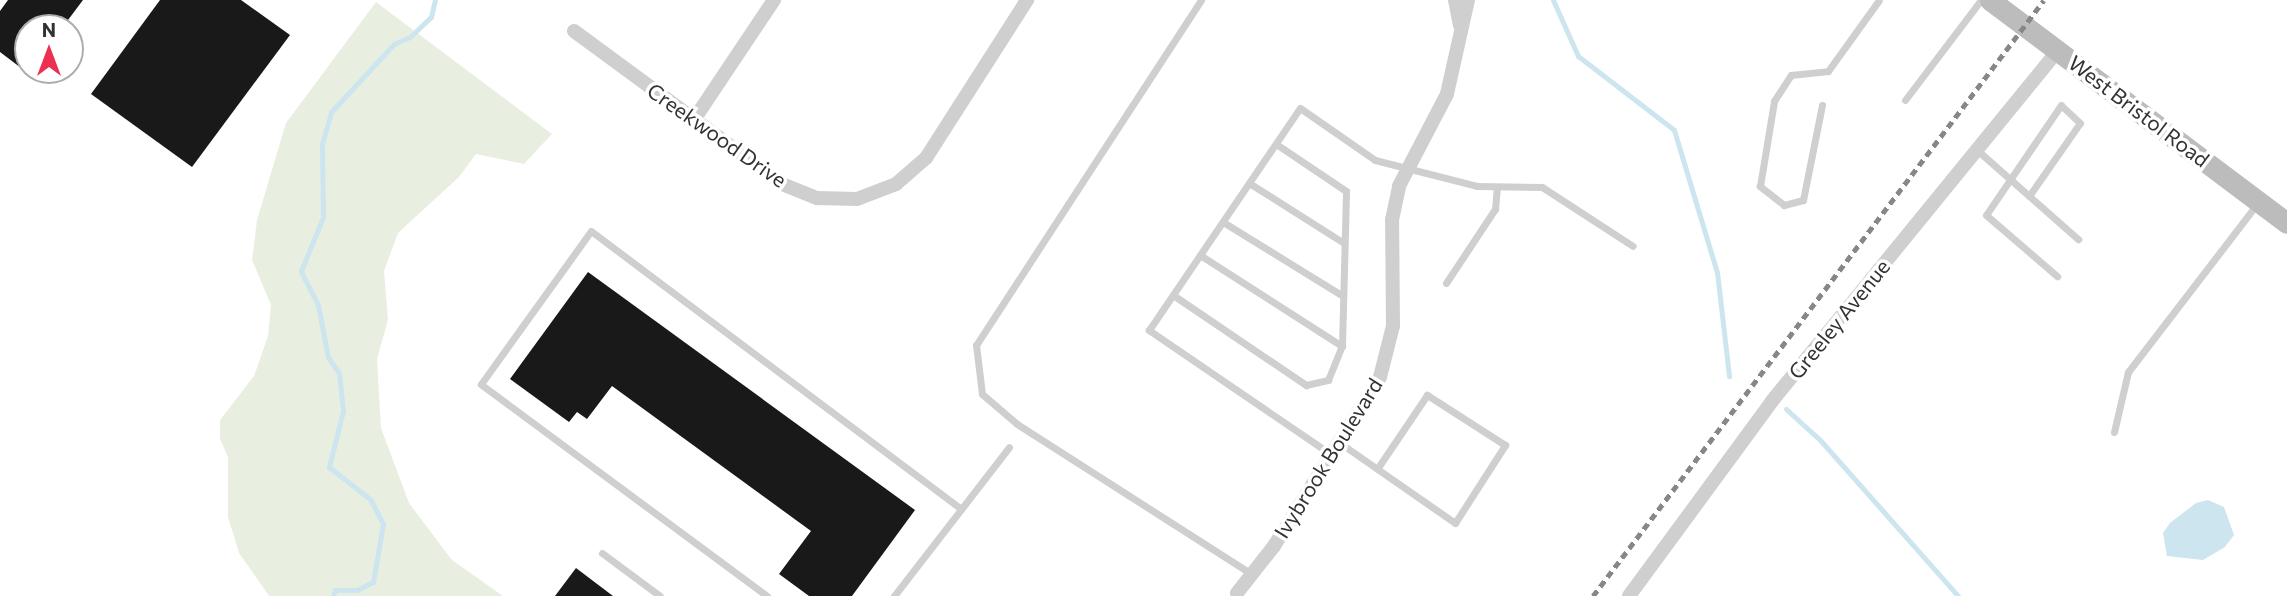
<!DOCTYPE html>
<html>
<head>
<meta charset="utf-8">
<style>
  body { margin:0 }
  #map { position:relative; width:2287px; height:596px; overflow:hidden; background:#fff; font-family:Commissioner,sans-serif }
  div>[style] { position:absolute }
  .green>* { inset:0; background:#e9efe0 }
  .water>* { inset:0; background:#cce5ee }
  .stream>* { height:5px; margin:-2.5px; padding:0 2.5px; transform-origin:2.5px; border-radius:2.5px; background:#cce5ee }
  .building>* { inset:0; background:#191919 }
  .service>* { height:7px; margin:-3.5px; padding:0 3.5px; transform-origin:3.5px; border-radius:3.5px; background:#cfcfcf }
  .minor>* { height:14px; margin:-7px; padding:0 7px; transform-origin:7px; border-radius:7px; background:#cfcfcf }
  .secondary>* { height:21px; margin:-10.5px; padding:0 10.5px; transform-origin:10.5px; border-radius:10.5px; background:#bcbcbc }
  .rail>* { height:5px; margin-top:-2.5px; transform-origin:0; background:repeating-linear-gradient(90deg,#878787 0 7px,transparent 0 12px) }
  span { translate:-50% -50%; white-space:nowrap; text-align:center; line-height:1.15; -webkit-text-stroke:7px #fff; paint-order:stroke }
  .street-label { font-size:21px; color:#323232 }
  .north { position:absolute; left:14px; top:14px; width:70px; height:70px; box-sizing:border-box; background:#fff; border:2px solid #adadad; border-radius:50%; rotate:0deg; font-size:19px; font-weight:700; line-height:28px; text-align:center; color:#323232 }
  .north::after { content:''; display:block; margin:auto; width:24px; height:32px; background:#ec3052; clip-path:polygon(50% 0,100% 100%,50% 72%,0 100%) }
</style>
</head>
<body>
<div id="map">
  <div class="green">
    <i style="clip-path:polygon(376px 2px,552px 134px,524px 164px,476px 154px,459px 177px,398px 233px,384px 271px,388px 320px,377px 359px,381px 428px,409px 503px,452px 560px,503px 596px,269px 596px,239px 553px,228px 517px,228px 457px,220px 439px,220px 420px,254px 376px,268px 336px,271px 305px,252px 260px,257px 220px,286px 123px)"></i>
  </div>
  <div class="water">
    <i style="clip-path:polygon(2208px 500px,2224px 507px,2234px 535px,2225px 547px,2203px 560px,2167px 556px,2163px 533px,2170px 523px,2196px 503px)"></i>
  </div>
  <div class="stream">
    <i style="left:1553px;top:0;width:61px;rotate:65.9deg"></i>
    <i style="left:1578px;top:56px;width:121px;rotate:37.6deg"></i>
    <i style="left:1674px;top:130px;width:148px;rotate:73.2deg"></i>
    <i style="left:1717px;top:272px;width:105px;rotate:83.4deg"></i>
    <i style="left:1786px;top:409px;width:47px;rotate:42.4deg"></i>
    <i style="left:1821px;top:441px;width:207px;rotate:48.5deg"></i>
    <i style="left:333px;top:596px;width:6px;rotate:-72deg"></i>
    <i style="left:335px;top:590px;width:22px"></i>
    <i style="left:357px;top:590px;width:18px;rotate:-27deg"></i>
    <i style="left:373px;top:582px;width:59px;rotate:-80.2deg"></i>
    <i style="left:383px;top:524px;width:28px;rotate:-117deg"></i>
    <i style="left:370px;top:499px;width:52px;rotate:-142deg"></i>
    <i style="left:329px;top:467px;width:58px;rotate:-76deg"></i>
    <i style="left:343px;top:411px;width:38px;rotate:-96deg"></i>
    <i style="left:339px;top:373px;width:19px;rotate:-125deg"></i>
    <i style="left:328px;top:357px;width:53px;rotate:-100.9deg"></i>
    <i style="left:318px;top:305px;width:38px;rotate:-117deg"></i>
    <i style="left:301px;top:271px;width:58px;rotate:-67.8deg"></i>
    <i style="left:323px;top:217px;width:73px;rotate:-90.8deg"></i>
    <i style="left:322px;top:144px;width:33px;rotate:-74deg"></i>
    <i style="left:331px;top:112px;width:93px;rotate:-47.2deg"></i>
    <i style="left:394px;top:44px;width:17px;rotate:-24deg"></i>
    <i style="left:410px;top:37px;width:29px;rotate:-44deg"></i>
    <i style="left:431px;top:17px;width:17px;rotate:-77deg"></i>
  </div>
  <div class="building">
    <i style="clip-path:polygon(8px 0,83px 0,62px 28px,28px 28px,29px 74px,0 52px,0 11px)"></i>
    <i style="clip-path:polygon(160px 0,241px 0,290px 35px,192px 167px,91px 94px)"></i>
    <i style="clip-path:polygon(588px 272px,915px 510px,852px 596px,809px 596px,779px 574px,811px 531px,612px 386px,587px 419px,577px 412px,569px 422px,510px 379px)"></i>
    <i style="clip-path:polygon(576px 568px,613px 596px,555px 596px)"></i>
  </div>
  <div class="service">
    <i style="left:1201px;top:0;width:412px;rotate:123.1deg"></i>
    <i style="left:976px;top:345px;width:49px;rotate:83deg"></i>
    <i style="left:982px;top:394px;width:46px;rotate:40.6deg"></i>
    <i style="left:1017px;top:424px;width:279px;rotate:32.6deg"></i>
    <i style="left:1905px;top:100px;width:126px;rotate:-52.8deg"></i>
    <i style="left:1822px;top:105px;width:97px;rotate:101.3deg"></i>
    <i style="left:1803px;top:200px;width:20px;rotate:165deg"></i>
    <i style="left:1784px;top:205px;width:31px;rotate:-142deg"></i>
    <i style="left:1760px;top:186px;width:86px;rotate:-80.6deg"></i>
    <i style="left:1774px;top:101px;width:31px;rotate:-57deg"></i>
    <i style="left:1791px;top:75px;width:37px;rotate:-6deg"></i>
    <i style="left:1828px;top:71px;width:87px;rotate:-54.3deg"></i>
    <i style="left:1977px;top:150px;width:135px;rotate:41.4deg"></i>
    <i style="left:1249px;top:183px;width:112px;rotate:32.3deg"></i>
    <i style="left:2029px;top:196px;width:89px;rotate:-55.1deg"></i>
    <i style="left:2080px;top:123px;width:26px;rotate:-137deg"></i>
    <i style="left:2061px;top:105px;width:133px;rotate:124.3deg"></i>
    <i style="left:1986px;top:215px;width:94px;rotate:40.7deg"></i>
    <i style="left:1223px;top:222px;width:141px;rotate:31.7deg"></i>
    <i style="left:1200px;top:255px;width:169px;rotate:32.7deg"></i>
    <i style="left:1446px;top:283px;width:89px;rotate:-56.5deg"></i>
    <i style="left:1495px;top:209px;width:22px;rotate:-85deg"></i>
    <i style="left:1173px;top:295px;width:161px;rotate:34.1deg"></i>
    <i style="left:1306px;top:385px;width:23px;rotate:-13deg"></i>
    <i style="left:1328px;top:380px;width:37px;rotate:-68deg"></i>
    <i style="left:1342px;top:346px;width:155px;rotate:-88.5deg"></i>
    <i style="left:1346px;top:191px;width:84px;rotate:-146.1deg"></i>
    <i style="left:2114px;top:432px;width:62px;rotate:-76.9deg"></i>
    <i style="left:2128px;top:372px;width:210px;rotate:-52.5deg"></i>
    <i style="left:1340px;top:443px;width:140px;rotate:34.8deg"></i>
    <i style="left:1455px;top:523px;width:93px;rotate:-57.3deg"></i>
    <i style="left:1505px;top:445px;width:93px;rotate:-147.3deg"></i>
    <i style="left:1427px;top:395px;width:89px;rotate:124deg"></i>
    <i style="left:1332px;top:455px;width:222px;rotate:-145.7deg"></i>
    <i style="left:1149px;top:330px;width:268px;rotate:-55.8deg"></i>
    <i style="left:1300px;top:108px;width:91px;rotate:34.7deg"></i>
    <i style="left:1375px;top:160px;width:105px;rotate:14.3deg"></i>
    <i style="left:1477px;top:186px;width:65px;rotate:0.9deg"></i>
    <i style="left:1542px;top:187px;width:108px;rotate:33deg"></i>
    <i style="left:602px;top:553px;width:72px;rotate:36.6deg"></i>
    <i style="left:767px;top:596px;width:356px;rotate:-143.5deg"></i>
    <i style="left:481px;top:384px;width:188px;rotate:-54.3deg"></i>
    <i style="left:591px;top:231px;width:463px;rotate:36.9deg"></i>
    <i style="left:894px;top:596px;width:188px;rotate:-52.3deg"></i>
  </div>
  <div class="minor">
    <i style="left:1455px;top:0;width:26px;rotate:79deg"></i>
    <i style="left:574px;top:31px;width:258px;rotate:36.3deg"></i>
    <i style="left:782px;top:184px;width:38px;rotate:22deg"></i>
    <i style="left:817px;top:198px;width:40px;rotate:1.4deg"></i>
    <i style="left:857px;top:199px;width:42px;rotate:-21deg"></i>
    <i style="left:896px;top:184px;width:40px;rotate:-41deg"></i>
    <i style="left:926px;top:158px;width:188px;rotate:-57.4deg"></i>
    <i style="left:693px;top:121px;width:146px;rotate:-56.2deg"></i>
    <i style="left:1237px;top:593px;width:60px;rotate:-51.8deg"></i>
    <i style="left:1274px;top:546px;width:199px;rotate:-57.9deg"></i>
    <i style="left:1380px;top:377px;width:53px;rotate:-75.7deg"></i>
    <i style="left:1393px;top:326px;width:106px;rotate:-90.5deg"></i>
    <i style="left:1392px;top:220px;width:35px;rotate:-78deg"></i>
    <i style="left:1399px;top:186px;width:104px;rotate:-62.4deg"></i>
    <i style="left:1447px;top:94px;width:96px;rotate:-77.4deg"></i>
    <i style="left:1629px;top:596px;width:242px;rotate:-53.7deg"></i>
    <i style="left:1772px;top:401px;width:453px;rotate:-50.8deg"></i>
  </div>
  <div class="secondary">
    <i style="left:1990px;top:0;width:371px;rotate:36.9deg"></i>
  </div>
  <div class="rail">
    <i style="left:1593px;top:596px;width:747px;rotate:-52.88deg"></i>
  </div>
  <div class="street-label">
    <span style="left:2139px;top:111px;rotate:37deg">West Bristol Road</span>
    <span style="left:717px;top:135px;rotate:35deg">Creekwood Drive</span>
    <span style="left:1839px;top:319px;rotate:-51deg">Greeley Avenue</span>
    <span style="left:1328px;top:458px;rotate:-58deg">Ivybrook Boulevard</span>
  </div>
  <div class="north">N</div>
</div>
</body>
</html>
